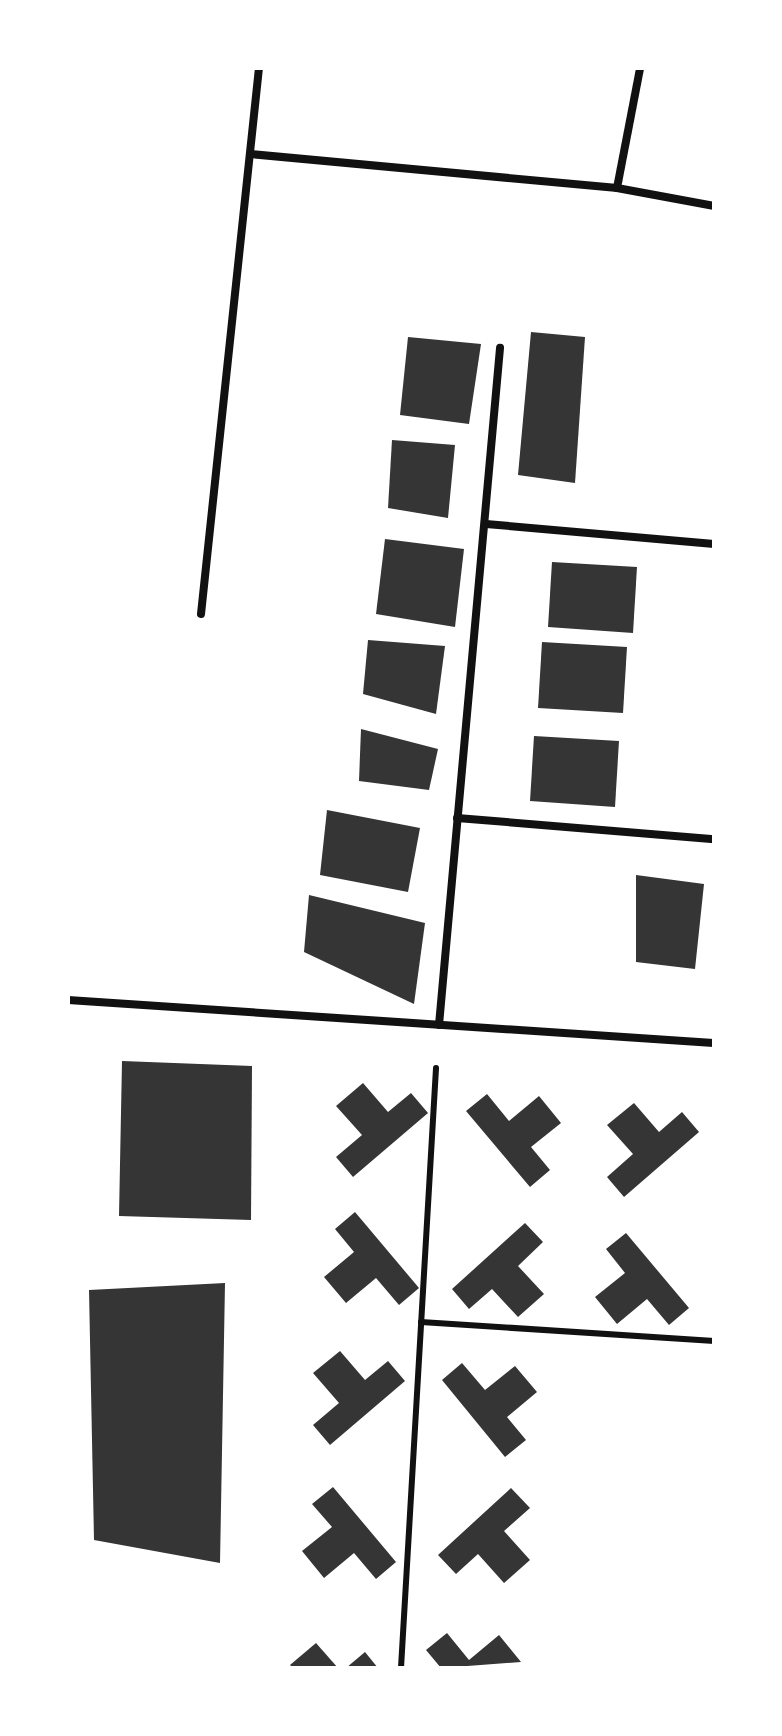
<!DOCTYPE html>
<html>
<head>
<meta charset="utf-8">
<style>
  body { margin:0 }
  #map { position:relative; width:782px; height:1736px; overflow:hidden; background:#fff; font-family:Figtree,sans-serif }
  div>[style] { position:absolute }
  .building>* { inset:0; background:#353535 }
  .service>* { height:6px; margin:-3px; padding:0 3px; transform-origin:3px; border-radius:3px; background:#111 }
  .minor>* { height:8px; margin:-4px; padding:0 4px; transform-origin:4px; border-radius:4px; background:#111 }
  span { translate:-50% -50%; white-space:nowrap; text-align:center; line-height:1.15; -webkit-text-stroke:6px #fff; paint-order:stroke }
  .frame { position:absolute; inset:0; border:70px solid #fff; pointer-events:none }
</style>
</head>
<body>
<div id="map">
  <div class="building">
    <i style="clip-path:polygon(531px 332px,585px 337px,575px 483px,518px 475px)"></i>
    <i style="clip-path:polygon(408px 337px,481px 344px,469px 424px,400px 415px)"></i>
    <i style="clip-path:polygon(392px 440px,455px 445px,448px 518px,388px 508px)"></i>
    <i style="clip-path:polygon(385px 539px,464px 549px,455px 627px,376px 614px)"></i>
    <i style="clip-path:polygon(552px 562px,637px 567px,633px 633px,548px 627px)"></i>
    <i style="clip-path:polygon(368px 640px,445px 646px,436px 714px,363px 694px)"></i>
    <i style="clip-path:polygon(542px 642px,627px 647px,623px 713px,538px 708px)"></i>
    <i style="clip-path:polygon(361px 729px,438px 749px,429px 790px,359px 781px)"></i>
    <i style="clip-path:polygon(534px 736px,619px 741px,615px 807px,530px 801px)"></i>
    <i style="clip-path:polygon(327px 810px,420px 828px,408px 892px,320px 875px)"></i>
    <i style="clip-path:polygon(636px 875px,704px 884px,695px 969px,636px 962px)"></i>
    <i style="clip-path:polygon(309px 895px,425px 923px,414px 1004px,304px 952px)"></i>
    <i style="clip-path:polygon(122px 1061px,252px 1066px,251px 1220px,119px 1216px)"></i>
    <i style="clip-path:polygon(363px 1083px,388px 1112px,411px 1093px,428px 1113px,353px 1177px,336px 1157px,362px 1135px,336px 1106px)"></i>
    <i style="clip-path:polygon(487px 1094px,509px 1121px,539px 1096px,561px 1123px,531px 1147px,550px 1170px,530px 1187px,466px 1111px)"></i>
    <i style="clip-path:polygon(634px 1103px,659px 1132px,682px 1112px,699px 1132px,624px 1197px,607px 1177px,633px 1154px,607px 1125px)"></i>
    <i style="clip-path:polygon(355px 1212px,419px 1288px,399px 1305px,376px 1278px,346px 1303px,324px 1277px,354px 1252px,335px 1229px)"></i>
    <i style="clip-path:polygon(525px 1223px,543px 1242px,518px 1266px,544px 1294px,518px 1317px,492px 1289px,469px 1309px,452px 1289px)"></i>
    <i style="clip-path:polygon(626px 1233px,689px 1308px,669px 1325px,647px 1299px,617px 1324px,595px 1297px,625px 1273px,606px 1249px)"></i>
    <i style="clip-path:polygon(225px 1283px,220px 1563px,94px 1540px,89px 1290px)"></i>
    <i style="clip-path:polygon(340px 1351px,365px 1380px,388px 1361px,405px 1381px,330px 1445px,313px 1425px,339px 1403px,313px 1373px)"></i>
    <i style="clip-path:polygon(462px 1363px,485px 1390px,515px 1366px,537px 1392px,507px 1417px,526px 1440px,505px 1457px,442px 1380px)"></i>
    <i style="clip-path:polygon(333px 1487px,396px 1562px,376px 1579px,354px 1553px,324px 1578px,302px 1551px,332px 1527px,312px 1504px)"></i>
    <i style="clip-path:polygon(511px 1488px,530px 1508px,504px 1531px,530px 1560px,504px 1583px,478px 1554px,456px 1574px,438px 1555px)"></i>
    <i style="clip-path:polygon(447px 1633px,469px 1660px,499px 1635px,521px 1662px,441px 1668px,426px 1650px)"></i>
    <i style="clip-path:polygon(316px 1643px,338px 1668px,293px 1668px,290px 1665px)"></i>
    <i style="clip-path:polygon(365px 1652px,378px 1668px,346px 1668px)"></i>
  </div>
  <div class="service">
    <i style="left:421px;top:1322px;width:294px;rotate:3.7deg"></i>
    <i style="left:401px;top:1668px;width:601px;rotate:-86.66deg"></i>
  </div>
  <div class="minor">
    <i style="left:250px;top:154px;width:369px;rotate:5.3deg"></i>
    <i style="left:617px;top:188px;width:99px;rotate:10.5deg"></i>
    <i style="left:617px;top:188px;width:122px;rotate:-79.1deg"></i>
    <i style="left:486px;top:524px;width:229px;rotate:5deg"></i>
    <i style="left:201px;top:614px;width:549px;rotate:-83.94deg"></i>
    <i style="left:457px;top:818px;width:258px;rotate:4.7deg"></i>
    <i style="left:68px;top:1000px;width:647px;rotate:3.81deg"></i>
    <i style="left:439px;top:1025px;width:680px;rotate:-84.85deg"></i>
  </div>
  <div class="frame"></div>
</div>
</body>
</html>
